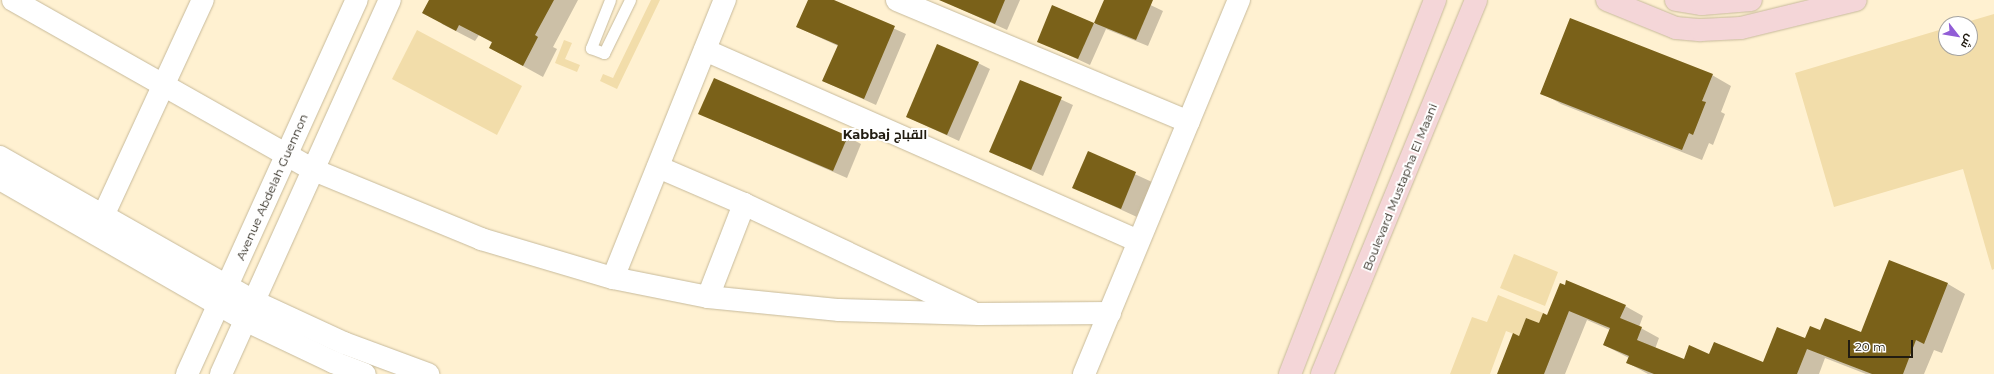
<!DOCTYPE html>
<html>
<head>
<meta charset="utf-8">
<style>
  body { margin:0 }
  #map { position:relative; width:1994px; height:374px; overflow:hidden; background:#fff1d1; font-family:Montserrat,Cairo,sans-serif }
  div>[style] { position:absolute }
  .green>* { inset:0; background:#f2ddaa }
  .shadow>* { inset:0; background:#0003 }
  .building>* { inset:0; background:#7a6119 }
  .roads { filter:drop-shadow(0 0 1px #c7ba9b) drop-shadow(0 0 1px #c7ba9b) }
  .lane>* { height:11px; margin:-5.5px; padding:0 5.5px; transform-origin:5.5px; border-radius:5.5px; background:#fff }
  .street>* { height:22px; margin:-11px; padding:0 11px; transform-origin:11px; border-radius:11px; background:#fff }
  .secondary>* { height:22px; margin:-11px; padding:0 11px; transform-origin:11px; border-radius:11px; background:#f4d6d8 }
  span { translate:-50% -50%; white-space:nowrap; text-align:center; line-height:1.15; -webkit-text-stroke:4px #fff; paint-order:stroke }
  .street-label { font-size:12px; color:#211c11 }
  .neighbourhood-label { font-size:13px; color:#211c11; font-weight:700 }
  .north { position:absolute; left:1938px; top:16px; width:40px; height:40px; box-sizing:border-box; background:#fff; border:1px solid #a6a4a0; border-radius:50%; rotate:121deg; font-size:11px; font-weight:700; line-height:16px; text-align:center; color:#211c11 }
  .north::after { content:''; display:block; margin:auto; width:14px; height:18px; background:#915dd6; clip-path:polygon(50% 0,100% 100%,50% 72%,0 100%) }
  .scale { position:absolute; left:1848px; top:340px; width:65px; height:18px; box-sizing:border-box; border:2px solid #211c11; border-top:0; padding-left:5px; font-size:12px; line-height:14px; white-space:nowrap; color:#211c11; -webkit-text-stroke:3px #fff; paint-order:stroke }
</style>
</head>
<body>
<div id="map">
  <div class="green">
    <i style="clip-path:polygon(651px 0,660px 0,617px 89px,600px 81px,603px 74px,613px 78px)"></i>
    <i style="clip-path:polygon(1994px 14px,1994px 269px,1992px 270px,1963px 169px,1834px 207px,1795px 73px,1946px 28px,1946px 48px,1970px 48px,1970px 24px,1960px 24px)"></i>
    <i style="clip-path:polygon(417px 30px,522px 86px,497px 135px,392px 79px)"></i>
    <i style="clip-path:polygon(564px 40px,572px 43px,565px 59px,580px 65px,577px 72px,555px 63px)"></i>
    <i style="clip-path:polygon(1514px 254px,1558px 272px,1545px 306px,1500px 288px)"></i>
    <i style="clip-path:polygon(1498px 295px,1543px 313px,1539px 323px,1526px 318px,1519px 336px,1506px 331px,1490px 374px,1450px 374px,1472px 317px,1487px 322px)"></i>
  </div>
  <div class="shadow">
    <i style="clip-path:polygon(430px 0,578px 0,553px 47px,557px 49px,543px 77px,490px 48px,493px 43px,479px 35px,475px 41px,442px 24px)"></i>
    <i style="clip-path:polygon(809px 0,831px 0,906px 34px,876px 105px,823px 81px,838px 46px,797px 27px)"></i>
    <i style="clip-path:polygon(957px 0,1020px 0,1007px 30px,954px 6px)"></i>
    <i style="clip-path:polygon(1105px 0,1140px 0,1163px 11px,1148px 46px,1106px 29px,1090px 65px,1038px 41px,1053px 6px,1095px 24px)"></i>
    <i style="clip-path:polygon(978px 63px,990px 69px,959px 141px,907px 117px)"></i>
    <i style="clip-path:polygon(1712px 75px,1731px 86px,1721px 112px,1725px 114px,1713px 145px,1709px 143px,1702px 160px,1561px 104px,1542px 93px)"></i>
    <i style="clip-path:polygon(1021px 81px,1073px 105px,1043px 176px,991px 152px)"></i>
    <i style="clip-path:polygon(700px 114px,848px 137px,861px 144px,847px 178px)"></i>
    <i style="clip-path:polygon(1089px 153px,1152px 182px,1137px 217px,1074px 188px)"></i>
    <i style="clip-path:polygon(1561px 284px,1625px 306px,1643px 316px,1639px 327px,1659px 338px,1655px 349px,1685px 360px,1710px 355px,1764px 363px,1821px 331px,1861px 334px,1948px 284px,1965px 294px,1942px 353px,1934px 350px,1924px 374px,1866px 374px,1825px 358px,1819px 374px,1648px 374px,1628px 363px,1629px 358px,1604px 345px,1610px 330px,1587px 320px,1565px 374px,1498px 374px,1519px 337px,1548px 316px)"></i>
  </div>
  <div class="building">
    <i style="clip-path:polygon(429px 0,554px 0,535px 35px,538px 37px,523px 66px,489px 48px,492px 42px,459px 25px,456px 31px,422px 13px)"></i>
    <i style="clip-path:polygon(808px 0,834px 0,895px 26px,864px 99px,822px 81px,838px 45px,796px 27px)"></i>
    <i style="clip-path:polygon(939px 0,1005px 0,995px 24px)"></i>
    <i style="clip-path:polygon(1104px 0,1153px 0,1136px 40px,1094px 23px)"></i>
    <i style="clip-path:polygon(1052px 5px,1094px 23px,1078px 59px,1037px 42px)"></i>
    <i style="clip-path:polygon(1570px 18px,1713px 74px,1702px 101px,1706px 102px,1693px 135px,1689px 133px,1682px 150px,1540px 94px)"></i>
    <i style="clip-path:polygon(937px 44px,979px 62px,947px 135px,906px 117px)"></i>
    <i style="clip-path:polygon(714px 78px,848px 136px,833px 171px,698px 114px)"></i>
    <i style="clip-path:polygon(1020px 80px,1062px 97px,1031px 170px,989px 152px)"></i>
    <i style="clip-path:polygon(1088px 151px,1136px 172px,1121px 209px,1072px 188px)"></i>
    <i style="clip-path:polygon(1889px 260px,1948px 283px,1924px 344px,1916px 340px,1903px 374px,1872px 374px,1807px 349px,1797px 374px,1654px 374px,1626px 363px,1629px 356px,1603px 345px,1610px 328px,1569px 311px,1544px 374px,1497px 374px,1513px 333px,1519px 336px,1526px 318px,1539px 323px,1543px 313px,1547px 315px,1560px 283px,1565px 285px,1566px 280px,1626px 305px,1620px 318px,1642px 327px,1637px 340px,1684px 359px,1689px 345px,1709px 354px,1714px 342px,1763px 362px,1777px 327px,1805px 338px,1810px 326px,1820px 330px,1825px 318px,1861px 332px)"></i>
  </div>
  <div class="roads">
    <div class="lane">
      <i style="left:610px;top:0;width:52px;rotate:111.6deg"></i>
      <i style="left:591px;top:48px;width:14px;rotate:21deg"></i>
      <i style="left:604px;top:53px;width:59px;rotate:-63.9deg"></i>
    </div>
    <div class="street">
      <i style="left:13px;top:0;width:346px;rotate:29.5deg"></i>
      <i style="left:314px;top:170px;width:181px;rotate:22.4deg"></i>
      <i style="left:481px;top:239px;width:138px;rotate:16.5deg"></i>
      <i style="left:613px;top:278px;width:97px;rotate:11.3deg"></i>
      <i style="left:708px;top:297px;width:132px;rotate:5.7deg"></i>
      <i style="left:839px;top:310px;width:140px;rotate:1.6deg"></i>
      <i style="left:979px;top:314px;width:131px;rotate:-0.4deg"></i>
      <i style="left:897px;top:0;width:316px;rotate:22.7deg"></i>
      <i style="left:705px;top:50px;width:473px;rotate:23.8deg"></i>
      <i style="left:0;top:157px;width:291px;rotate:29.6deg"></i>
      <i style="left:253px;top:301px;width:100px;rotate:24.8deg"></i>
      <i style="left:344px;top:343px;width:90px;rotate:20.3deg"></i>
      <i style="left:658px;top:167px;width:94px;rotate:23.3deg"></i>
      <i style="left:744px;top:204px;width:250px;rotate:25.3deg"></i>
      <i style="left:0;top:179px;width:283px;rotate:29.9deg"></i>
      <i style="left:245px;top:320px;width:98px;rotate:25.5deg"></i>
      <i style="left:333px;top:362px;width:34px;rotate:21deg"></i>
      <i style="left:97px;top:229px;width:252px;rotate:-65.2deg"></i>
      <i style="left:613px;top:278px;width:300px;rotate:-68.1deg"></i>
      <i style="left:708px;top:297px;width:100px;rotate:-68.8deg"></i>
      <i style="left:187px;top:374px;width:411px;rotate:-65.6deg"></i>
      <i style="left:221px;top:374px;width:410px;rotate:-65.7deg"></i>
      <i style="left:1084px;top:374px;width:405px;rotate:-67.5deg"></i>
    </div>
    <div class="secondary">
      <i style="left:1607px;top:0;width:74px;rotate:22.1deg"></i>
      <i style="left:1676px;top:28px;width:25px;rotate:5deg"></i>
      <i style="left:1701px;top:30px;width:40px;rotate:-2.9deg"></i>
      <i style="left:1741px;top:28px;width:118px;rotate:-13.7deg"></i>
      <i style="left:1676px;top:0;width:26px;rotate:9deg"></i>
      <i style="left:1702px;top:4px;width:49px;rotate:-4.7deg"></i>
      <i style="left:1290px;top:374px;width:401px;rotate:-68.8deg"></i>
      <i style="left:1322px;top:374px;width:404px;rotate:-67.6deg"></i>
    </div>
  </div>
  <div class="street-label">
    <span style="left:272px;top:187px;rotate:-66deg">Avenue Abdelah Guennon</span>
    <span style="left:1400px;top:187px;rotate:-68deg">Boulevard Mustapha El Maani</span>
  </div>
  <div class="neighbourhood-label">
    <span style="left:885px;top:134px">Kabbaj القباج</span>
  </div>
  <div class="north">ش</div>
  <div class="scale">20 m</div>
</div>
</body>
</html>
